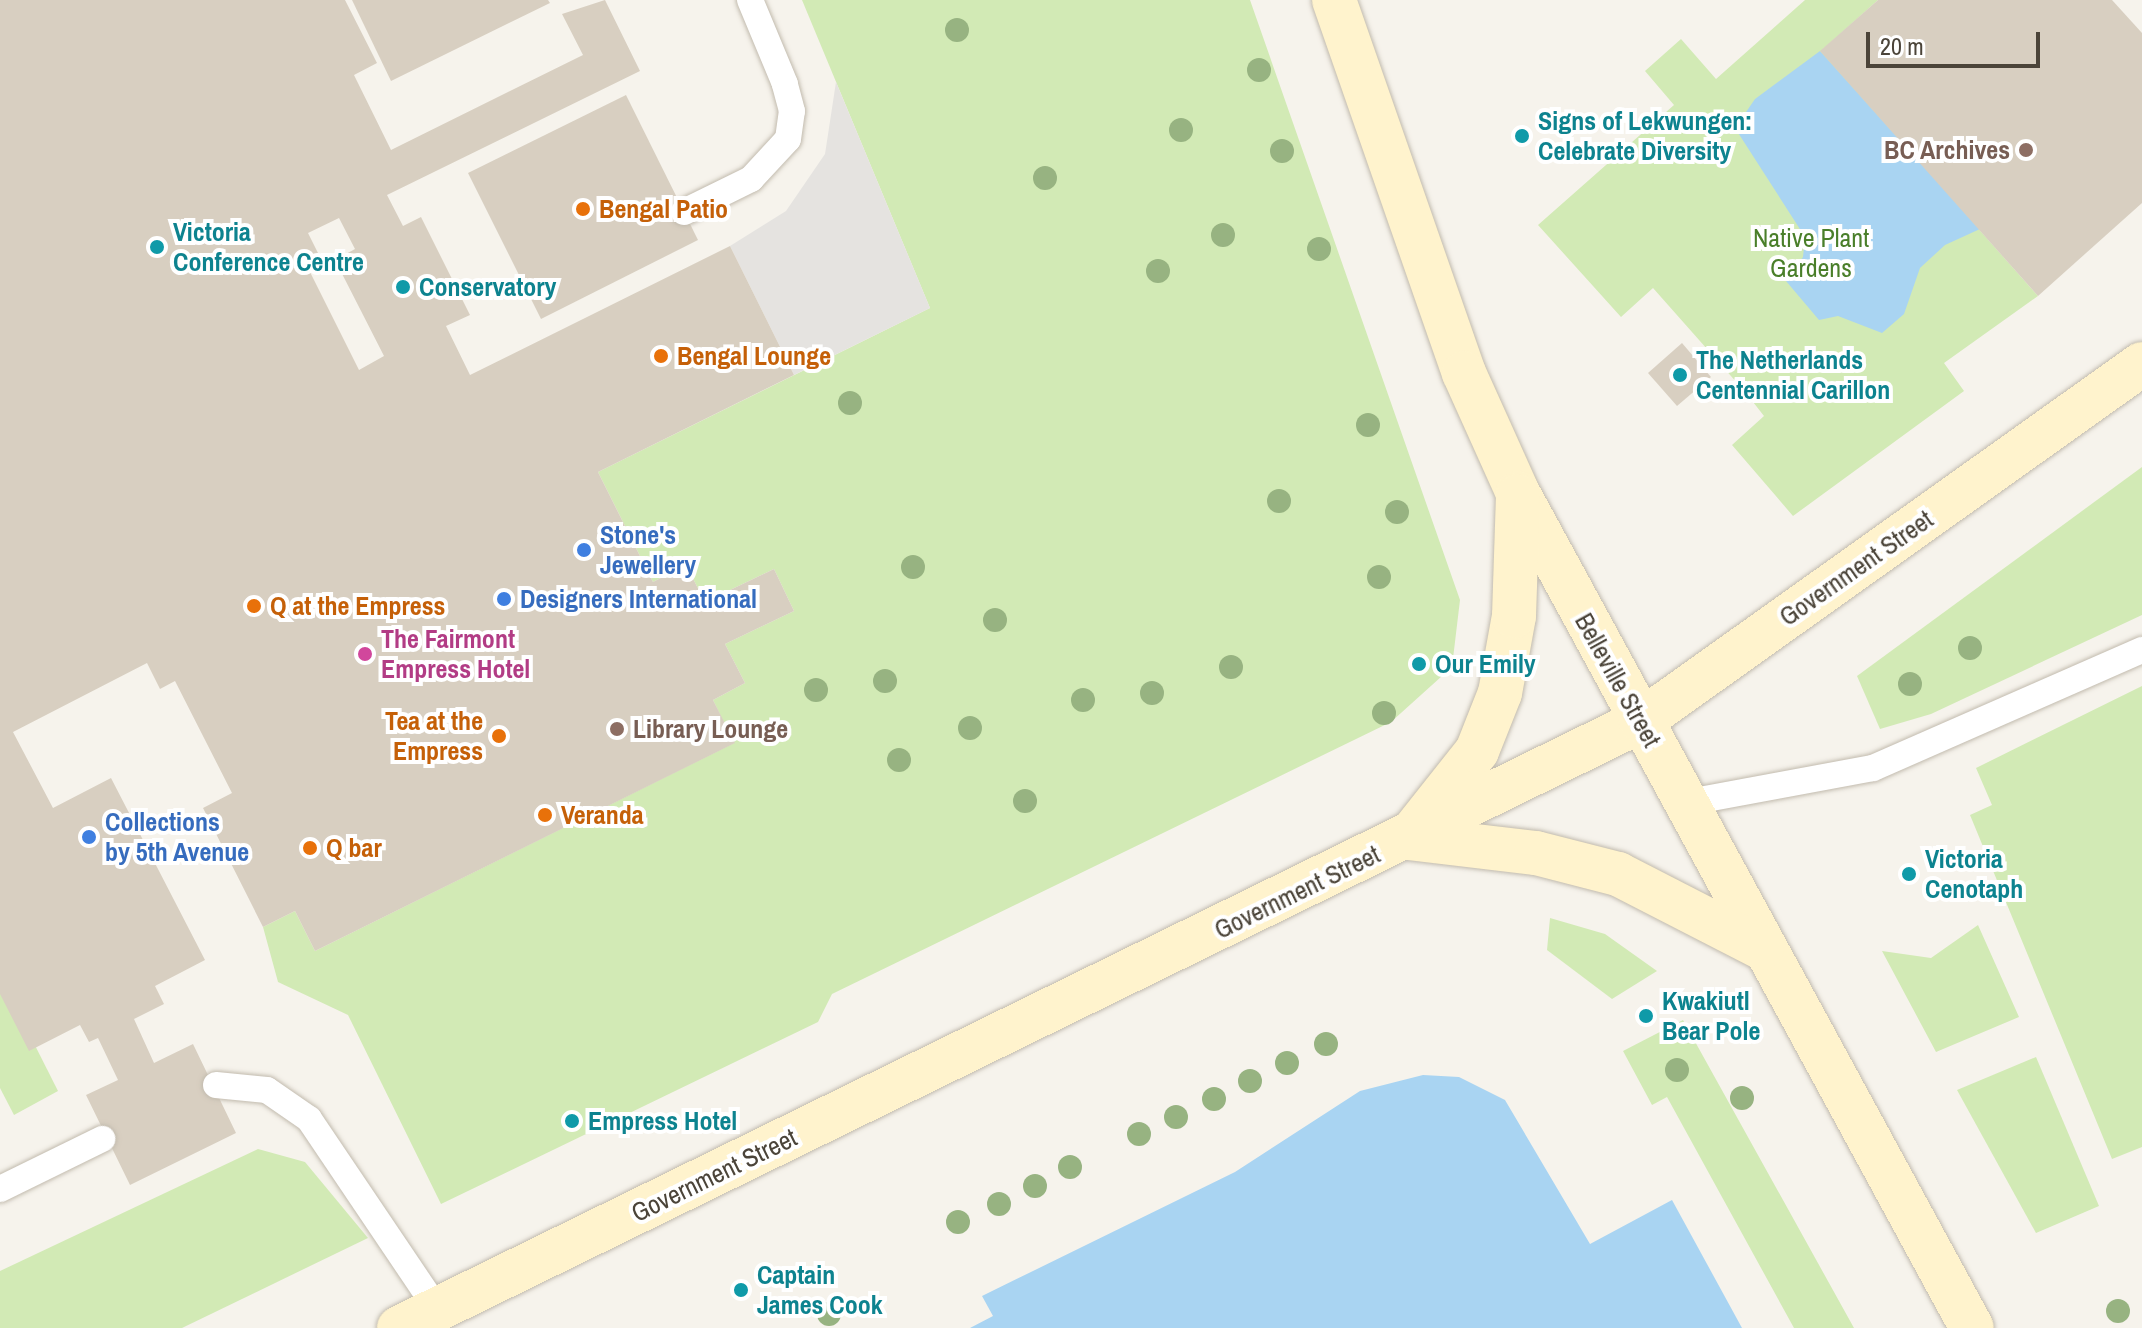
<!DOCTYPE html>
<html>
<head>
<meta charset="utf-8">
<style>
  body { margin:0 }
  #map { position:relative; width:2142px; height:1328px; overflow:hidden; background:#f6f3ec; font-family:"Archivo Narrow",sans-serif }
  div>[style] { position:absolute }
  .green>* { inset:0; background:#d2eab5 }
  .parking>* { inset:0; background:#e5e3e0 }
  .water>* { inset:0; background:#a9d4f2 }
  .building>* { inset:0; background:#d8cfc1 }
  .roads { filter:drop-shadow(0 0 2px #c2bbae) drop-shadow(0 0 2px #c2bbae) }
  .lane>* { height:26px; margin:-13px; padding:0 13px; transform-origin:13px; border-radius:13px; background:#fff }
  .secondary>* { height:44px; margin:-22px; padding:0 22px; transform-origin:22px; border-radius:22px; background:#fff3cd }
  .trees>* { width:24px; height:24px; margin:-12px; border-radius:50%; background:#97b381 }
  .dots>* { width:22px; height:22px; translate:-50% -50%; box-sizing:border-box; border:4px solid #fff; border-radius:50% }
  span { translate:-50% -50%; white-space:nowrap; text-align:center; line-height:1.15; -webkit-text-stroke:8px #fff; paint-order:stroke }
  .culture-label { font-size:26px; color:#0d838f; font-weight:700 }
  .left { translate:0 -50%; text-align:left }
  .education-label { font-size:26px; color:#785e54; font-weight:700 }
  .right { translate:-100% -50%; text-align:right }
  .food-label { font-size:26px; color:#c56008; font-weight:700 }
  .park-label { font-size:26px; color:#4a7f2a }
  .shop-label { font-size:26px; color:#366cbe; font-weight:700 }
  .street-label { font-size:26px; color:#4b4439 }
  .hotel-label { font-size:26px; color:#b23c85; font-weight:700 }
  .scale { position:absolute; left:1866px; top:32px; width:174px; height:36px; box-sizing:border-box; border:4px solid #4b4439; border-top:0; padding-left:10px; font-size:24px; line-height:28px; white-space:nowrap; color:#4b4439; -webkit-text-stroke:6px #fff; paint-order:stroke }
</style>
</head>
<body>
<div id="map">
  <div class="green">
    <i style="clip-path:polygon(802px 0,1250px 0,1460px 600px,1452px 667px,1391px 722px,832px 994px,818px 1022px,441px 1204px,348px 1015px,278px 982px,263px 927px,295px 911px,315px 951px,734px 743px,713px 700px,745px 683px,725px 644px,794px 611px,774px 569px,705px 602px,686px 565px,653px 582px,598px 472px,930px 308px)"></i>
    <i style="clip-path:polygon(1805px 0,1878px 0,1821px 51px,2038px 296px,1944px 363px,1964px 391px,1793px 516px,1732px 445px,1764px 416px,1746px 393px,1653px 288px,1621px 317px,1538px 225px,1674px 105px,1645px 71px,1681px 39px,1716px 79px)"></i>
    <i style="clip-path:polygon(2142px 467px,2142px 615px,1931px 714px,1880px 729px,1857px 676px)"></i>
    <i style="clip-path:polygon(2142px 686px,2142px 1147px,2112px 1159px,1970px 815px,1992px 805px,1976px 768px)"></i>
    <i style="clip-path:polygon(1550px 918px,1605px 934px,1657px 971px,1612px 999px,1547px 950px)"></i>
    <i style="clip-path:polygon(1978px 925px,2019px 1017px,1936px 1052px,1882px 951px,1931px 958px)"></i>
    <i style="clip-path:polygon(0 976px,58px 1091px,14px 1115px,0 1088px)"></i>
    <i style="clip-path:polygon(1683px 1020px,1854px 1328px,1794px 1328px,1667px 1097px,1652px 1105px,1623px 1051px)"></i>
    <i style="clip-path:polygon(2036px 1057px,2099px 1206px,2036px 1233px,1957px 1090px)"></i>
    <i style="clip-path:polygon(258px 1149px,305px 1162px,368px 1238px,182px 1328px,0 1328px,0 1271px)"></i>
  </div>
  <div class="parking">
    <i style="clip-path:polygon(836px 82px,930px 308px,794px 375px,730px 246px,786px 211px,825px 154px)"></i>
  </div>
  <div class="water">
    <i style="clip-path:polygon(1820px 51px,1980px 229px,1945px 245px,1920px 268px,1904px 314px,1882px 333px,1838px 316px,1819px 320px,1786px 281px,1803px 257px,1805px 237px,1735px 128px,1755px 99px)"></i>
    <i style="clip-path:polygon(1423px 1075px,1459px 1077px,1505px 1100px,1590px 1244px,1672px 1200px,1742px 1328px,970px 1328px,993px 1316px,982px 1296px,1235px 1172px,1360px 1091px)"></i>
  </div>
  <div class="building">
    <i style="clip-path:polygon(evenodd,0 0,345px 0,377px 63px,354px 75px,391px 150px,583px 55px,562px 14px,605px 0,640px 71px,387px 195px,403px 226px,421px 217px,470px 315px,446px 326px,470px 375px,730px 246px,794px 375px,598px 472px,653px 582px,686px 565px,705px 602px,774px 569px,794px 611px,725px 644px,745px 683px,713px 700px,735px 743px,315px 951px,295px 911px,263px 927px,203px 808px,232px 793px,175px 681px,160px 689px,147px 663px,13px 732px,53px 808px,111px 778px,205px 960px,155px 986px,164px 1004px,134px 1019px,154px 1063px,193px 1044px,236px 1133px,130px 1185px,86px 1095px,118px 1080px,98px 1038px,89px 1042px,80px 1025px,29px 1051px,0 994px,0 0,339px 218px,355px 249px,335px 260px,384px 356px,359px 370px,308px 268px,322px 261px,308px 233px,339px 218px)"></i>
    <i style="clip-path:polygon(352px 0,548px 0,550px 3px,391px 81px)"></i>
    <i style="clip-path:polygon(1878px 0,2112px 0,2142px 33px,2142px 203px,2038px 296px,1820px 51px)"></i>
    <i style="clip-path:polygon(626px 95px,698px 240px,541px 319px,468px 173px)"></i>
    <i style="clip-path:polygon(1682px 343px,1711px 377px,1677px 406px,1648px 373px)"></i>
  </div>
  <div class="roads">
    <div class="lane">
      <i style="left:684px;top:212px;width:75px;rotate:-26.2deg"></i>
      <i style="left:751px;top:179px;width:54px;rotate:-47.2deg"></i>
      <i style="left:788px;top:139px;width:28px;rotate:-82deg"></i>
      <i style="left:792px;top:111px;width:28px;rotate:-105deg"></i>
      <i style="left:785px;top:84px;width:91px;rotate:-112.6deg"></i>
      <i style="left:1684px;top:803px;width:192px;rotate:-10.5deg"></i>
      <i style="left:1873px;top:768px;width:294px;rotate:-23.7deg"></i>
      <i style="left:216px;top:1085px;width:51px;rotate:5.6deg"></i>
      <i style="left:267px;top:1090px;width:51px;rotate:34.6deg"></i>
      <i style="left:309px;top:1119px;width:230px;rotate:56deg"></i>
      <i style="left:0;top:1189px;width:114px;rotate:-26.1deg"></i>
    </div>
    <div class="secondary">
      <i style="left:1334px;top:0;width:395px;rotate:70.8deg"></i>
      <i style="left:1464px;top:373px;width:132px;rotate:65.8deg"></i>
      <i style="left:1518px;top:493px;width:950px;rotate:61.47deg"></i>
      <i style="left:1416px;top:828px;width:98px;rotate:-51.6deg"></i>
      <i style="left:1477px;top:751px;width:62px;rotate:-68.4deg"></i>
      <i style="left:1500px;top:693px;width:78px;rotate:-79.7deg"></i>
      <i style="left:1514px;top:616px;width:120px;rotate:-88.1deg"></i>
      <i style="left:1408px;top:838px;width:129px;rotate:6.7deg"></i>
      <i style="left:1536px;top:853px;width:85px;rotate:14.4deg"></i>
      <i style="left:1618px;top:874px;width:162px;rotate:27.2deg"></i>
      <i style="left:399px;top:1328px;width:1382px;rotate:-26.05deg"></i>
      <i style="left:1641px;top:721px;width:615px;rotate:-35.47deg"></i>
    </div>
  </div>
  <div class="trees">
    <i style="left:957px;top:30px"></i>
    <i style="left:1259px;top:70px"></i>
    <i style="left:1181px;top:130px"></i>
    <i style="left:1282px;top:151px"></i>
    <i style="left:1045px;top:178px"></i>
    <i style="left:1223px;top:235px"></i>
    <i style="left:1319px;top:249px"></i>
    <i style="left:1158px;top:271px"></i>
    <i style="left:850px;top:403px"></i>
    <i style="left:1368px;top:425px"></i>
    <i style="left:1279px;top:501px"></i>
    <i style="left:1397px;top:512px"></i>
    <i style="left:913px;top:567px"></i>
    <i style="left:1379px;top:577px"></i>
    <i style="left:995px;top:620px"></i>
    <i style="left:1970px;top:648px"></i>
    <i style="left:1231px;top:667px"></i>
    <i style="left:885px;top:681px"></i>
    <i style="left:1910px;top:684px"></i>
    <i style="left:816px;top:690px"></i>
    <i style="left:1152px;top:693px"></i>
    <i style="left:1083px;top:700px"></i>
    <i style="left:1384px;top:713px"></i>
    <i style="left:970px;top:728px"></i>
    <i style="left:899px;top:760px"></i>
    <i style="left:1025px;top:801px"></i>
    <i style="left:1326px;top:1044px"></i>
    <i style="left:1287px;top:1063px"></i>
    <i style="left:1677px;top:1070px"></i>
    <i style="left:1250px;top:1081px"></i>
    <i style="left:1742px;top:1098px"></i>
    <i style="left:1214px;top:1099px"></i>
    <i style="left:1176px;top:1117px"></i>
    <i style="left:1139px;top:1134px"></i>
    <i style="left:1070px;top:1167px"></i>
    <i style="left:1035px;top:1186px"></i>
    <i style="left:999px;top:1204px"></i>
    <i style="left:958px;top:1222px"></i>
    <i style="left:2118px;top:1311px"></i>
    <i style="left:829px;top:1314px"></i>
  </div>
  <div class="dots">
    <i style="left:1522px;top:136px;background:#0f9aa8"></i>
    <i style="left:2026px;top:150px;background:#8d6e63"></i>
    <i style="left:583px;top:209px;background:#e8710a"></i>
    <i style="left:157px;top:247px;background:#0f9aa8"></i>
    <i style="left:403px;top:287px;background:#0f9aa8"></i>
    <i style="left:661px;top:356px;background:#e8710a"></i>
    <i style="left:1680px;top:375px;background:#0f9aa8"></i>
    <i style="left:584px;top:550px;background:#3f7fe0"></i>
    <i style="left:504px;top:599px;background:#3f7fe0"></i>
    <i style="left:254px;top:606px;background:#e8710a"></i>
    <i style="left:365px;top:654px;background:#d1479c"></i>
    <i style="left:1419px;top:664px;background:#0f9aa8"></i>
    <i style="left:617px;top:729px;background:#8d6e63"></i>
    <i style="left:499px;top:736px;background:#e8710a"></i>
    <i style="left:545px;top:815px;background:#e8710a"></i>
    <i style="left:89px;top:837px;background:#3f7fe0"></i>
    <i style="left:310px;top:848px;background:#e8710a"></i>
    <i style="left:1909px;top:874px;background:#0f9aa8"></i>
    <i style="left:1646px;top:1016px;background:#0f9aa8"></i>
    <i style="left:572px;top:1121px;background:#0f9aa8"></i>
    <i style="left:741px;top:1290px;background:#0f9aa8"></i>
  </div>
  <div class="culture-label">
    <span class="left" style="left:1538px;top:136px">Signs of Lekwungen:<br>Celebrate Diversity</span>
    <span class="left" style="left:173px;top:247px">Victoria<br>Conference Centre</span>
    <span class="left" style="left:419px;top:287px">Conservatory</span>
    <span class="left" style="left:1696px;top:375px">The Netherlands<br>Centennial Carillon</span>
    <span class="left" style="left:1435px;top:664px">Our Emily</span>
    <span class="left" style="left:1925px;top:874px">Victoria<br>Cenotaph</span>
    <span class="left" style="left:1662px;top:1016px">Kwakiutl<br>Bear Pole</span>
    <span class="left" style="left:588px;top:1121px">Empress Hotel</span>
    <span class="left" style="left:757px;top:1290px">Captain<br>James Cook</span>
  </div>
  <div class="education-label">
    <span class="right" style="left:2010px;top:150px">BC Archives</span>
    <span class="left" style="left:633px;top:729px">Library Lounge</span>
  </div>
  <div class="food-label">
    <span class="left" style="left:599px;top:209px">Bengal Patio</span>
    <span class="left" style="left:677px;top:356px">Bengal Lounge</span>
    <span class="left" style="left:270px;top:606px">Q at the Empress</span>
    <span class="right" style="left:483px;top:736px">Tea at the<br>Empress</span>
    <span class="left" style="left:561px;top:815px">Veranda</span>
    <span class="left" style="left:326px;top:848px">Q bar</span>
  </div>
  <div class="park-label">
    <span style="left:1811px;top:253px">Native Plant<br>Gardens</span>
  </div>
  <div class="shop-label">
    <span class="left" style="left:600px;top:550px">Stone's<br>Jewellery</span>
    <span class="left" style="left:520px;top:599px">Designers International</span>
    <span class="left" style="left:105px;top:837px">Collections<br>by 5th Avenue</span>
  </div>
  <div class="street-label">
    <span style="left:1856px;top:568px;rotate:-35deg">Government Street</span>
    <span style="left:1618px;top:680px;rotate:61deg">Belleville Street</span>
    <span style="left:1297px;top:892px;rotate:-26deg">Government Street</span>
    <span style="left:714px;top:1175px;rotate:-26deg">Government Street</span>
  </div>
  <div class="hotel-label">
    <span class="left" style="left:381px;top:654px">The Fairmont<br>Empress Hotel</span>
  </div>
  <div class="scale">20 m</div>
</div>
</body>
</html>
